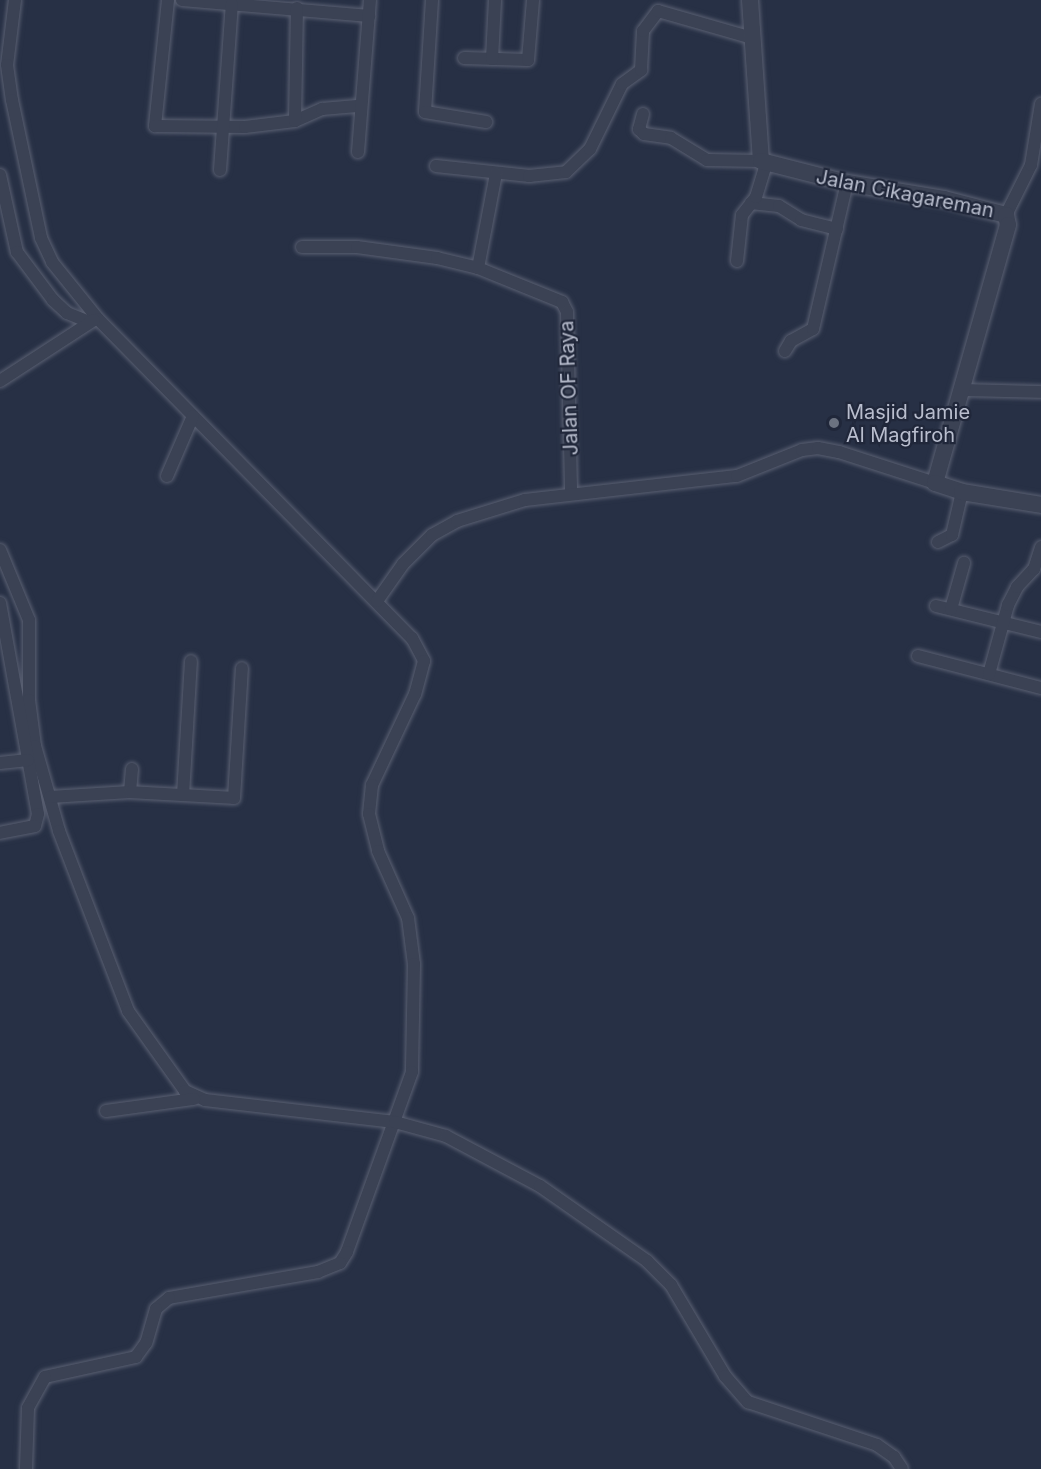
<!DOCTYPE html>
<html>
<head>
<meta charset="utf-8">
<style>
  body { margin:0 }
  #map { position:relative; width:1041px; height:1469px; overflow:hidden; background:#273045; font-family:Inter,sans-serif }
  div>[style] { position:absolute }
  .roads { filter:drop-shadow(0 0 2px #5a6072) drop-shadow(0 0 2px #5a6072) }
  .minor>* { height:12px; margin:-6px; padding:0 6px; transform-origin:6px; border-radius:6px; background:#3b4254 }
  .tertiary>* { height:16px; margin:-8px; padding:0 8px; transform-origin:8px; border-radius:8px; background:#3b4254 }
  .dots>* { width:16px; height:16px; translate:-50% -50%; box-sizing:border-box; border:3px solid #20273a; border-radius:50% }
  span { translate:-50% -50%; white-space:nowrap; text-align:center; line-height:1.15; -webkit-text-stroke:4.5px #20273a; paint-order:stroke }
  .street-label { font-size:20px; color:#b9bece }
  .poi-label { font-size:20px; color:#b9bece }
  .left { translate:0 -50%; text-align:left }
</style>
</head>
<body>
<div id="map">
  <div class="roads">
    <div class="minor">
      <i style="left:15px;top:0;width:65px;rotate:97deg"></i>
      <i style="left:7px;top:65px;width:35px;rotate:82deg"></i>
      <i style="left:12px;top:100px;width:141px;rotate:78.1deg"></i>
      <i style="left:41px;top:238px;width:26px;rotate:65deg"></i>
      <i style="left:52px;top:262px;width:73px;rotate:51.1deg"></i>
      <i style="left:98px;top:319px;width:448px;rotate:45.5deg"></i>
      <i style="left:412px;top:638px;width:26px;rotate:62deg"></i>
      <i style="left:424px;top:661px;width:34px;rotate:105deg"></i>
      <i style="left:415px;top:694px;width:101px;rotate:115.3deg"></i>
      <i style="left:372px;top:785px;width:29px;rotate:96deg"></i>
      <i style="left:369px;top:814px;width:38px;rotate:76deg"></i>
      <i style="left:378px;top:851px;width:73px;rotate:65.9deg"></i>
      <i style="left:408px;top:918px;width:46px;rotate:82.6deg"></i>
      <i style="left:414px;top:964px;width:108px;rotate:91.1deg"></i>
      <i style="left:412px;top:1072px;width:191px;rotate:109.9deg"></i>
      <i style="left:347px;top:1252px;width:13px;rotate:122deg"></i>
      <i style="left:340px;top:1263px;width:24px;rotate:158deg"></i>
      <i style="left:318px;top:1272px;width:151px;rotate:170.1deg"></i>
      <i style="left:169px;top:1298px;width:17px;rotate:140deg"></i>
      <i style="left:156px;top:1309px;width:35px;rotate:106deg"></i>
      <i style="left:146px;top:1343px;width:17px;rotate:126deg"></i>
      <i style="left:136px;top:1357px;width:93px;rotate:167.6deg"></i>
      <i style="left:45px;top:1377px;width:35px;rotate:119deg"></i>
      <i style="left:28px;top:1408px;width:61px;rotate:91.9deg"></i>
      <i style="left:168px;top:0;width:127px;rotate:95.9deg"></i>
      <i style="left:155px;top:126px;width:90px;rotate:0.6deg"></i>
      <i style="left:245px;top:127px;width:50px;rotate:-6.8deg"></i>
      <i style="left:295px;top:121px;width:30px;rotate:-24deg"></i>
      <i style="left:322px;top:109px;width:38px;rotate:-5deg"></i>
      <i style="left:182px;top:0;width:188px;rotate:4.9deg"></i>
      <i style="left:432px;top:0;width:112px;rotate:93.6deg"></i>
      <i style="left:425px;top:112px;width:62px;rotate:9.3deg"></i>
      <i style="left:464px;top:58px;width:64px;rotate:1.8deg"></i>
      <i style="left:528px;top:60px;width:60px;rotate:-85.2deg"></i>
      <i style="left:492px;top:59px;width:59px;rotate:-87.1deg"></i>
      <i style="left:643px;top:114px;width:16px;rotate:105deg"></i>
      <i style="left:639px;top:129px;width:7px;rotate:45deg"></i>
      <i style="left:644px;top:134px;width:27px;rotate:8deg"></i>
      <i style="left:671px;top:138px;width:42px;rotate:31.4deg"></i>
      <i style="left:707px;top:160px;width:54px;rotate:1.1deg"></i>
      <i style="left:295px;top:121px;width:113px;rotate:-89deg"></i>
      <i style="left:358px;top:152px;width:152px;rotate:-85.5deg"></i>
      <i style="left:436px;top:166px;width:94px;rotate:6.1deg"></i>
      <i style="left:529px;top:176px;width:37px;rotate:-6deg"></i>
      <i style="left:566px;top:172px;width:33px;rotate:-44deg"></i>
      <i style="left:590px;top:149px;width:72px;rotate:-63.8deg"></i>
      <i style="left:622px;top:84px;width:24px;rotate:-36deg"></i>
      <i style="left:641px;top:70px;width:39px;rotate:-87deg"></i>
      <i style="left:643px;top:31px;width:25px;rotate:-53deg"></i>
      <i style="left:658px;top:11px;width:98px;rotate:16deg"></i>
      <i style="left:220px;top:170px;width:166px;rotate:-85.9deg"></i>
      <i style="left:0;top:175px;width:79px;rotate:77.6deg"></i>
      <i style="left:17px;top:252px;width:60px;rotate:53.1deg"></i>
      <i style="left:53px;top:300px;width:19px;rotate:43deg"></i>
      <i style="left:67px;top:313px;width:24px;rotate:22deg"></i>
      <i style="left:751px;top:203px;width:28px;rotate:6deg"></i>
      <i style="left:779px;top:206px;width:26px;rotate:32deg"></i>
      <i style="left:801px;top:220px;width:37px;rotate:14deg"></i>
      <i style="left:1006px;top:215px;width:56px;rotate:-63.4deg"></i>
      <i style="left:1031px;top:165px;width:62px;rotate:-80.7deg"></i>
      <i style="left:302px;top:247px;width:55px"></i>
      <i style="left:357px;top:247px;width:81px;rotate:7.8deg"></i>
      <i style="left:437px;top:258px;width:42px;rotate:13.7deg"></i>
      <i style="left:478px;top:268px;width:91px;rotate:22deg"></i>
      <i style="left:562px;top:302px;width:11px;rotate:63deg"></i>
      <i style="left:567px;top:312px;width:181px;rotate:88.7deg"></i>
      <i style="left:737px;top:261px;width:46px;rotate:-83.8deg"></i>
      <i style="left:742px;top:215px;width:23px;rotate:-52deg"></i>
      <i style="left:756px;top:197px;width:34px;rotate:-73deg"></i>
      <i style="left:478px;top:268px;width:96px;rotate:-79.2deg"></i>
      <i style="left:785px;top:351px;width:12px;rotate:-59deg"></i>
      <i style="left:791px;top:341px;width:25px;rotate:-29deg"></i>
      <i style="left:813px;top:329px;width:150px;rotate:-76.9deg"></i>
      <i style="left:0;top:381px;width:112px;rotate:-33deg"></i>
      <i style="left:960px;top:390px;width:81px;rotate:1.4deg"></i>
      <i style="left:167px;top:476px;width:65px;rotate:-66.6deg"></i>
      <i style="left:938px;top:542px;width:16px;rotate:-27deg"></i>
      <i style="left:952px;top:535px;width:44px;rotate:-76.9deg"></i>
      <i style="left:0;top:550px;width:76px;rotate:67.5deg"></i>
      <i style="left:29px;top:620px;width:80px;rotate:90deg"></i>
      <i style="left:29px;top:700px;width:46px;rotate:82.6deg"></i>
      <i style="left:35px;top:746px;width:88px;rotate:74.2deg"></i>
      <i style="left:59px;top:831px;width:193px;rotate:69deg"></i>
      <i style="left:128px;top:1011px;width:98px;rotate:54.5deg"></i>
      <i style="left:185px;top:1091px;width:22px;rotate:24deg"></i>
      <i style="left:205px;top:1100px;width:191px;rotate:6.6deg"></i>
      <i style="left:395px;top:1122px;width:53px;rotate:15.4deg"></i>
      <i style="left:446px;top:1136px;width:106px;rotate:28deg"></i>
      <i style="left:540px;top:1186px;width:131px;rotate:35deg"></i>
      <i style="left:647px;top:1261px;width:34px;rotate:45deg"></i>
      <i style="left:671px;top:1285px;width:106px;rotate:59.3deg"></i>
      <i style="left:725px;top:1376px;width:35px;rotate:49deg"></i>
      <i style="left:748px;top:1402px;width:136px;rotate:18.4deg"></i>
      <i style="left:877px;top:1445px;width:21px;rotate:35deg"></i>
      <i style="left:894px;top:1457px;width:14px;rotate:56deg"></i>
      <i style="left:377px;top:601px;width:45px;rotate:-54.9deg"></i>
      <i style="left:403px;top:564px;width:41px;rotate:-45deg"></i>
      <i style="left:432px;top:535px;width:29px;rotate:-29deg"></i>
      <i style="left:457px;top:521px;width:71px;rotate:-17.2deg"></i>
      <i style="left:525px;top:500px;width:213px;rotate:-6.5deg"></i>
      <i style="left:737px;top:476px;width:70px;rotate:-21.8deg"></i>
      <i style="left:802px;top:450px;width:16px;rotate:-7deg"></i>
      <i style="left:818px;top:448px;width:21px;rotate:11deg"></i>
      <i style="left:839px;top:452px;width:101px;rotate:17.9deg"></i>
      <i style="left:0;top:603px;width:214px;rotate:79.8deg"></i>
      <i style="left:38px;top:814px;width:12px;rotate:104deg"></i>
      <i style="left:35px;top:826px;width:36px;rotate:169deg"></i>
      <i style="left:936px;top:606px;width:108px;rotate:13.9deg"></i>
      <i style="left:951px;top:609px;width:48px;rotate:-74.2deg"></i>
      <i style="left:918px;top:656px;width:127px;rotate:14.6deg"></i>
      <i style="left:989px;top:674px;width:72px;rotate:-74.6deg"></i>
      <i style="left:1008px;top:605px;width:20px;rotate:-63deg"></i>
      <i style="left:1017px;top:587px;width:25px;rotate:-47deg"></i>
      <i style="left:1034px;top:569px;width:23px;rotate:-72deg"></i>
      <i style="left:0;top:763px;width:28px;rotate:-6deg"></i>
      <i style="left:130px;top:792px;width:23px;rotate:-85deg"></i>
      <i style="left:183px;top:795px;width:134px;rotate:-86.6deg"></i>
      <i style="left:50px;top:797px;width:80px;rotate:-3.6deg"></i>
      <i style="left:130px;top:792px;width:104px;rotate:3.3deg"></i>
      <i style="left:234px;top:798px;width:130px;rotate:-86.5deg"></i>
      <i style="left:106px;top:1111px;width:89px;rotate:-7.8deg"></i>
    </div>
    <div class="tertiary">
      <i style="left:750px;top:0;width:161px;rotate:86.1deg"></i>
      <i style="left:761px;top:161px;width:89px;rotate:14.3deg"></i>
      <i style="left:847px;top:183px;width:98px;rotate:9.4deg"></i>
      <i style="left:944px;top:199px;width:64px;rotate:14.5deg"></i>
      <i style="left:1006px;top:215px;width:10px;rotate:79deg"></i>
      <i style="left:1008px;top:225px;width:268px;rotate:105.8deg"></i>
      <i style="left:935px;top:483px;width:28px;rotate:18deg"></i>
      <i style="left:962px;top:492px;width:80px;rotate:9.3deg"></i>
    </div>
  </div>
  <div class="dots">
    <i style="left:834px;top:423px;background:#6b7280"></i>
  </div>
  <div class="street-label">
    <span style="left:905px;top:194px;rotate:11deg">Jalan Cikagareman</span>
    <span style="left:569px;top:388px;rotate:-92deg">Jalan OF Raya</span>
  </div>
  <div class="poi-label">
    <span class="left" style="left:846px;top:424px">Masjid Jamie<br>Al Magfiroh</span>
  </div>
</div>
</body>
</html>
